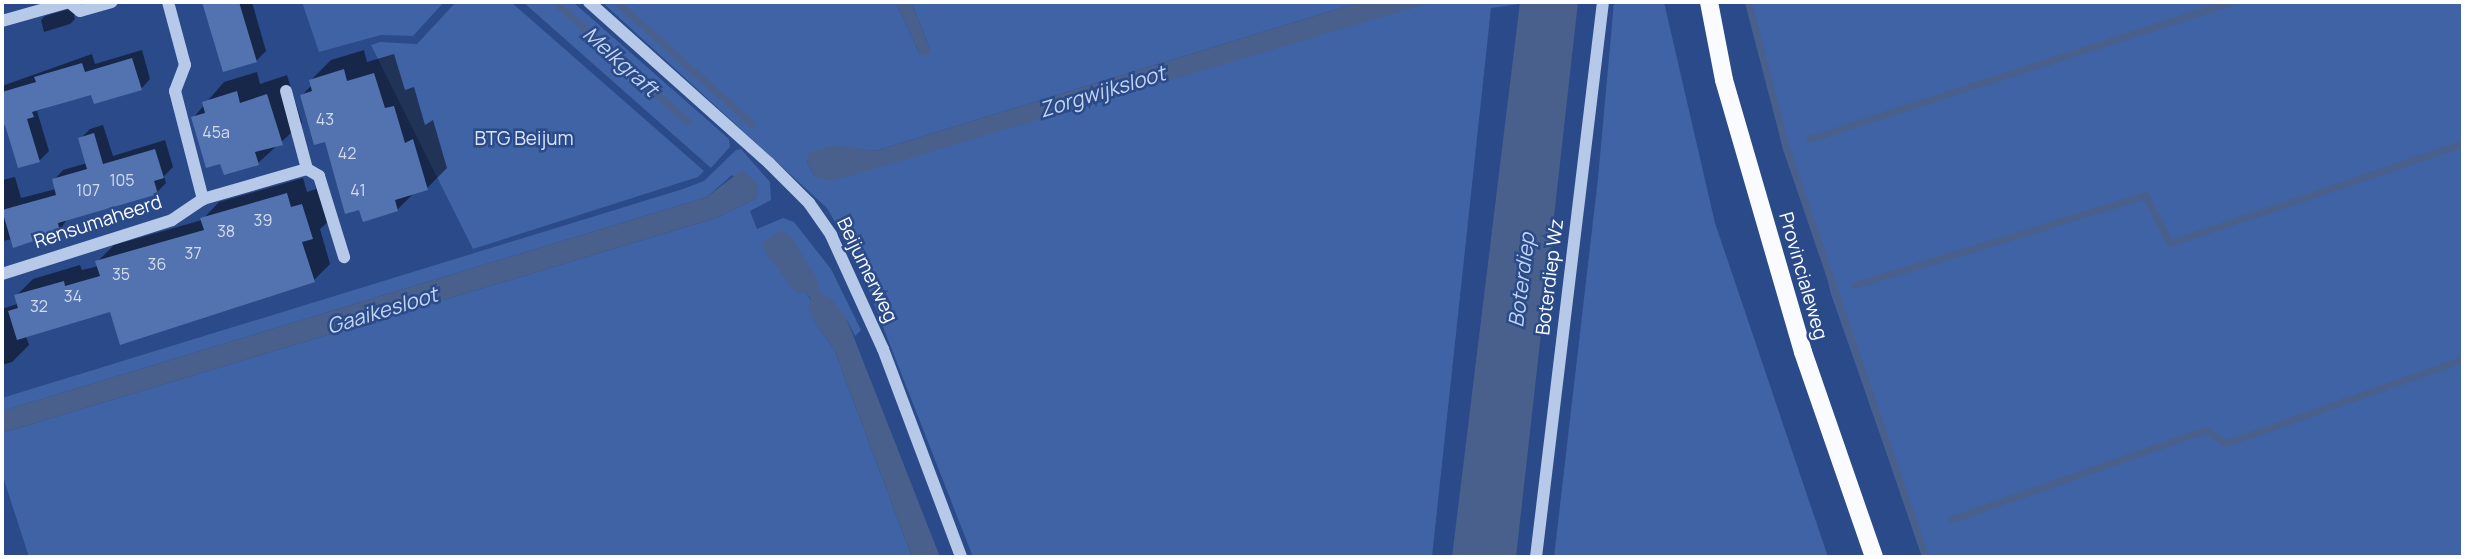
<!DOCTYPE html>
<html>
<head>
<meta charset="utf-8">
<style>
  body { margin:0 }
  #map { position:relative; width:2465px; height:559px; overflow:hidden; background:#2a4a89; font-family:Manrope,sans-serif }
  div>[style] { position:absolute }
  .green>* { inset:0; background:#3f63a5 }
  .water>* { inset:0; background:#49608d }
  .shadow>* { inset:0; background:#0007 }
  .stream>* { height:7px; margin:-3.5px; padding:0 3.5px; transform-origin:3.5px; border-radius:3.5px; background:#49608d }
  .building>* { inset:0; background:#5373b0 }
  .minor>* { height:12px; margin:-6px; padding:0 6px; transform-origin:6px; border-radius:6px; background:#b7c9e9 }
  .major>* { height:18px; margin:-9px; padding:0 9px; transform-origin:9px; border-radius:9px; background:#fafbfe }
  span { translate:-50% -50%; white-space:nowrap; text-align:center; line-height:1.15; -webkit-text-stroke:5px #2a4a89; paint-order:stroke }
  .number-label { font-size:16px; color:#d4dceb }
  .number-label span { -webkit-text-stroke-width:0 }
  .park-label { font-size:19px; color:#dbe5f7 }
  .street-label { font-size:19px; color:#fff }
  .water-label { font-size:21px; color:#c3d3f0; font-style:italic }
  .frame { position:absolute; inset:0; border:4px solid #fff; pointer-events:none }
</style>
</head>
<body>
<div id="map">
  <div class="green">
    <i style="clip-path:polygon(302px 2px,444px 2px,413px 36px,381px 35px,319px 52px)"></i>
    <i style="clip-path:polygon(456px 2px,511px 2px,704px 171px,698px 177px,473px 249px,371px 45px,380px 42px,417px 44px)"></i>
    <i style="clip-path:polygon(523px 2px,573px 2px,729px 139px,730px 147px,711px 168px)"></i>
    <i style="clip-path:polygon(602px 2px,896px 2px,920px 55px,930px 49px,911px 2px,1360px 2px,875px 151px,835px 146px,810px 155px,807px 162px,815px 177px,1432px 2px,1520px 2px,1520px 4px,1491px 8px,1432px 557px,973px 557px,858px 263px,827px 208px)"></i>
    <i style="clip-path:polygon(1614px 2px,1664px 2px,1715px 223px,1828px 557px,1554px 557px,1598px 178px)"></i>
    <i style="clip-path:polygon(1750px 2px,2463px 2px,2463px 557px,1923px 557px,1831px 294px,1821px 251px,1783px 149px)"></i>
    <i style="clip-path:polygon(741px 149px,770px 182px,771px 200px,750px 211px,757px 229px,783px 218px,794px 222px,831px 269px,861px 330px,855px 336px,847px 320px,819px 294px,816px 283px,805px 291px,811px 300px,814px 321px,834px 349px,912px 557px,29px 557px,2px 474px,2px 433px,716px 218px,757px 198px,732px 175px,707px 197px,2px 411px,2px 398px,683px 189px,704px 181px,736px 150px)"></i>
  </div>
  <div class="water">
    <i style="clip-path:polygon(896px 2px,911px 2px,930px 49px,929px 55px,920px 55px)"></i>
    <i style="clip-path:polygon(1360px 2px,1432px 2px,843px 178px,826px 180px,815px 177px,807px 162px,809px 153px,834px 145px,875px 151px)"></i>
    <i style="clip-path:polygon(1520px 2px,1578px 2px,1516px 557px,1452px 557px)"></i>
    <i style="clip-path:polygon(742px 170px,758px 185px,757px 198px,716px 218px,2px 433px,2px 411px,707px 197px)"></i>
    <i style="clip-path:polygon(779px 231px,789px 234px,817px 279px,819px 293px,832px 299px,847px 320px,940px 557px,912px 557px,834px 349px,814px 321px,808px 308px,811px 299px,805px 291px,798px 294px,793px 289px,765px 252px,763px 242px)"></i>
  </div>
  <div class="shadow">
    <i style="clip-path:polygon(204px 2px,252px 2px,266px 51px,256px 61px,224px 70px)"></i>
    <i style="clip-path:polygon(72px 8px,75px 19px,70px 24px,44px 32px,41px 20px,45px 16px)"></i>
    <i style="clip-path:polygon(142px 50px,150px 79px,141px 89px,92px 93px,37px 111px,49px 151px,39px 161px,7px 123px,2px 125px,2px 86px,92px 54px,95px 64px)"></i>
    <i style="clip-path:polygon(364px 50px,367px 62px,394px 54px,405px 90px,414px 87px,425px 125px,433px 120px,447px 168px,427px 188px,415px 192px,397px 210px,326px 140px,302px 95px,312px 85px,311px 80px,331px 60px)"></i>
    <i style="clip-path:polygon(257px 72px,260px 84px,287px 75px,302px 123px,258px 163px,221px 161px,193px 118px,224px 82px)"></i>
    <i style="clip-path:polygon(103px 125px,113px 156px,165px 140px,173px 167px,164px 176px,166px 183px,157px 192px,68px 218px,59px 231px,2px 241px,2px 180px,15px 177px,21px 198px,56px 189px,54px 180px,63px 170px,87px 163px,80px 139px,90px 129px)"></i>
    <i style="clip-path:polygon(303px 178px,307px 192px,319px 188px,329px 221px,320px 229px,330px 264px,314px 280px,111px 310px,26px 336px,29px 345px,12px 362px,2px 365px,2px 309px,17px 304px,16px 296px,33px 279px,80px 265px,82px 270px,99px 266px,97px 262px,114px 245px,202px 220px,219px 202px)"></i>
  </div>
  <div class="stream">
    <i style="left:555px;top:2px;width:178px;rotate:42deg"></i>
    <i style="left:617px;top:2px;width:182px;rotate:42.1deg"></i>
    <i style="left:1748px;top:2px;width:151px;rotate:75.4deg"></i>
    <i style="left:1786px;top:148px;width:432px;rotate:71.2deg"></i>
    <i style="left:1809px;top:139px;width:443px;rotate:-18deg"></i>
    <i style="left:1855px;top:285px;width:304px;rotate:-17.2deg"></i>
    <i style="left:2145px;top:195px;width:54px;rotate:62.5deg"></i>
    <i style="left:2170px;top:243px;width:310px;rotate:-18.8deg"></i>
    <i style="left:1952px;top:519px;width:268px;rotate:-19.4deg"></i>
    <i style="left:2205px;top:430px;width:25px;rotate:32deg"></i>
    <i style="left:2226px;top:443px;width:251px;rotate:-19.5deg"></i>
  </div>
  <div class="building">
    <i style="clip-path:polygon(202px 2px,239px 2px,257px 62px,223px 72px)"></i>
    <i style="clip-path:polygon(132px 58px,142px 90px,94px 104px,91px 95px,32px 112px,34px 117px,27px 119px,40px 162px,18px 168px,5px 125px,2px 126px,2px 92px,36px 82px,34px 77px,82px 63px,85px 72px)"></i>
    <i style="clip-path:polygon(344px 69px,347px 81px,374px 73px,385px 108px,394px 106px,405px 143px,413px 139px,428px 190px,395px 200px,398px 211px,363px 222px,359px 210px,345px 214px,325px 142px,314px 145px,300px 95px,312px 91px,309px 80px)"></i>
    <i style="clip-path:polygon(237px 91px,240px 103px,267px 94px,283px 145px,255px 152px,259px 165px,224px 175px,220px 164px,206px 168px,191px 117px,205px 113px,202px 102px)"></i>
    <i style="clip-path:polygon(94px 133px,103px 164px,155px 149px,164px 178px,154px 181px,158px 194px,58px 223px,60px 232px,13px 248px,2px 210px,56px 195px,52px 179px,87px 169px,78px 138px)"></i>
    <i style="clip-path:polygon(287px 193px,291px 207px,302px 204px,313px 239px,302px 242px,315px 282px,120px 345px,110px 312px,17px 340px,8px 311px,18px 308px,14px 295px,64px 281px,65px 286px,100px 276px,95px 261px,204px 230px,200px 218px)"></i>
  </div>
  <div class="minor">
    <i style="left:168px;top:2px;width:65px;rotate:74.9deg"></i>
    <i style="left:185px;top:65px;width:28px;rotate:111deg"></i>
    <i style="left:175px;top:91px;width:112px;rotate:75.5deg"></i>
    <i style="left:589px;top:2px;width:241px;rotate:41.8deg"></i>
    <i style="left:769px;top:163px;width:57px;rotate:45deg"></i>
    <i style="left:809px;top:203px;width:39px;rotate:55deg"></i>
    <i style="left:831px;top:235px;width:125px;rotate:65.5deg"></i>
    <i style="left:883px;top:349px;width:222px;rotate:69.4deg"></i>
    <i style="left:2px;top:21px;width:70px;rotate:-15.8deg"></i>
    <i style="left:69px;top:2px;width:14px;rotate:39deg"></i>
    <i style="left:80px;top:11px;width:33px;rotate:-16deg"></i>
    <i style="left:286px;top:91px;width:81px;rotate:74.9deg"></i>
    <i style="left:307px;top:169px;width:14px;rotate:30deg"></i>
    <i style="left:319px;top:176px;width:85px;rotate:72.8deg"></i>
    <i style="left:2px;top:274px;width:178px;rotate:-17.6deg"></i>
    <i style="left:172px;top:220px;width:37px;rotate:-34deg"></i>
    <i style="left:203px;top:199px;width:108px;rotate:-16.1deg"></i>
    <i style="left:1536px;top:557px;width:559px;rotate:-83.12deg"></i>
  </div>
  <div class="major">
    <i style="left:1709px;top:2px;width:79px;rotate:79.1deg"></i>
    <i style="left:1724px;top:80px;width:283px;rotate:73.8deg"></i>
    <i style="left:1803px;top:352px;width:217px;rotate:70.9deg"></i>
  </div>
  <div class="number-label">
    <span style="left:325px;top:119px">43</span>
    <span style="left:216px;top:132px">45a</span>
    <span style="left:347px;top:153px">42</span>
    <span style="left:122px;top:180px">105</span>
    <span style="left:88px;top:190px">107</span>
    <span style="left:358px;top:190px">41</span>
    <span style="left:263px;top:220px">39</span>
    <span style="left:226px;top:231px">38</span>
    <span style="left:193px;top:253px">37</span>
    <span style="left:157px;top:264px">36</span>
    <span style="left:121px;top:274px">35</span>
    <span style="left:73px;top:296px">34</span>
    <span style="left:39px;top:306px">32</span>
  </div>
  <div class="park-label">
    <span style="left:524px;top:139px">BTG Beijum</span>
  </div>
  <div class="street-label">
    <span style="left:98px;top:222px;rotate:-18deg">Rensumaheerd</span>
    <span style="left:867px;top:270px;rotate:64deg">Beijumerweg</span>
    <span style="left:1803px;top:276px;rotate:74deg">Provincialeweg</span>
    <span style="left:1550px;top:277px;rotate:-83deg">Boterdiep Wz</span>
  </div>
  <div class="water-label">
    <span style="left:621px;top:61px;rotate:42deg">Melkgraft</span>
    <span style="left:1102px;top:91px;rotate:-17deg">Zorgwijksloot</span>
    <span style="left:1521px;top:280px;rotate:-83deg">Boterdiep</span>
    <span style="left:382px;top:310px;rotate:-17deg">Gaaikesloot</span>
  </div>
  <div class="frame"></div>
</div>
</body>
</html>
